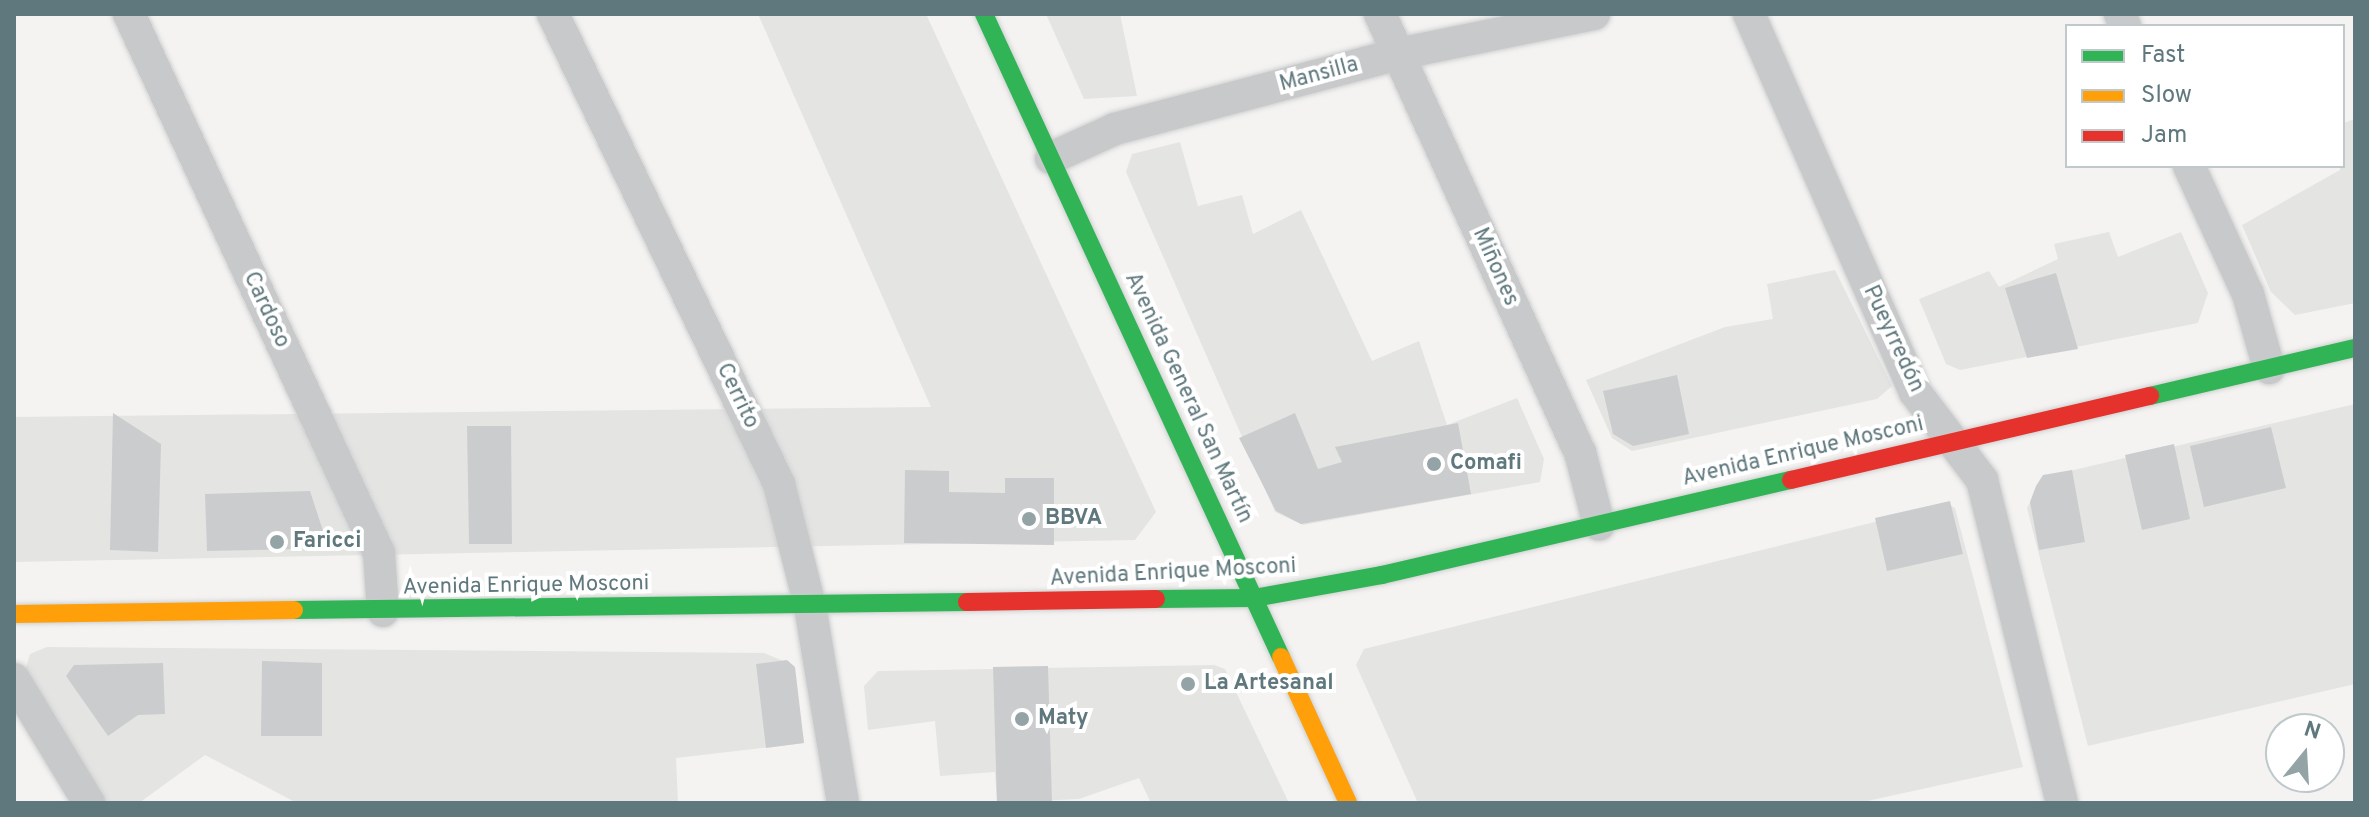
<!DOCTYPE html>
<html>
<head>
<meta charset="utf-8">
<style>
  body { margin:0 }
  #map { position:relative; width:2369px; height:817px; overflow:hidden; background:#f4f3f2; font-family:Overpass,sans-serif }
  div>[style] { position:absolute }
  .built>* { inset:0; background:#e4e4e3 }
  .building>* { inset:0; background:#cbcccd }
  .roads { filter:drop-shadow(0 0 2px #cfd0d0) drop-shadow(0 0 2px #cfd0d0) }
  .street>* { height:32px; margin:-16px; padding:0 16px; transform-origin:16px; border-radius:16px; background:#c8c9ca }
  .fast>* { height:18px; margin:-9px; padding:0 9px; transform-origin:9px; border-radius:9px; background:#30b455 }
  .slow>* { height:18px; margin:-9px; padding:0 9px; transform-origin:9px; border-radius:9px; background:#ff9f0a }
  .jam>* { height:18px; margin:-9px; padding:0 9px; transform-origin:9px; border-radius:9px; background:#e5322d }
  .dots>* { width:22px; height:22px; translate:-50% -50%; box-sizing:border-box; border:4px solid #fff; border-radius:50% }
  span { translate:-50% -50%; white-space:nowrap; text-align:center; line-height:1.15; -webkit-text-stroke:8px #fff; paint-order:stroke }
  .street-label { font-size:22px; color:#5f787d }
  .poi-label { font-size:22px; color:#5f787d; font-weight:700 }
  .left { translate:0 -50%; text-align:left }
  .frame { position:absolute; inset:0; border:16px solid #5f787d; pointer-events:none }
  .legend { position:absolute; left:2065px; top:24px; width:280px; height:144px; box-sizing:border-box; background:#fff; border:2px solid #bfc9cb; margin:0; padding:10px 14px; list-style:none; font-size:24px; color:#5f787d }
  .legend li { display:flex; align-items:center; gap:16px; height:40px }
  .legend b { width:40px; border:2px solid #bfc9cb }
  .north { position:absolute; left:2265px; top:713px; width:80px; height:80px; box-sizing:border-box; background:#fff; border:2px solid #bfc9cb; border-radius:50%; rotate:18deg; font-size:22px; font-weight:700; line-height:32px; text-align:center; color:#5f787d }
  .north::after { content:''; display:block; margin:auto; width:28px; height:36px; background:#93a3a6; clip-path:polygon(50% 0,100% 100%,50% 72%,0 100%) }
</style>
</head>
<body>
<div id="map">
  <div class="built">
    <i style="clip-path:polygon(758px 14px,926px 14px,1156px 512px,1135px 540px,14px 562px,14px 417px,931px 407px)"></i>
    <i style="clip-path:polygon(1046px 14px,1120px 14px,1137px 96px,1084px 99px)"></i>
    <i style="clip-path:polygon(2355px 119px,2355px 303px,2295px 315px,2271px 292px,2242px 225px,2340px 170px,2343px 123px)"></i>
    <i style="clip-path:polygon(1180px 142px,1198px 206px,1242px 195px,1253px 234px,1301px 210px,1372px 361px,1419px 341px,1447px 425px,1517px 398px,1544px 459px,1540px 482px,1303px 525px,1275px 512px,1126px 172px,1132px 154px)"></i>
    <i style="clip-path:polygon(2109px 232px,2118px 257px,2181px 232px,2208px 293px,2198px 323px,1960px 370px,1946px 364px,1919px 299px,1989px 271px,1999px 287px,2058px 259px,2054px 244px)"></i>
    <i style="clip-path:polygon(1835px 270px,1892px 386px,1877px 399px,1632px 451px,1612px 438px,1586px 380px,1725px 327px,1773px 319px,1767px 284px)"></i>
    <i style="clip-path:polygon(2355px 404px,2355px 684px,2088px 746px,2027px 508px,2044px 477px)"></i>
    <i style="clip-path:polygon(1947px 504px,1955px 508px,2023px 767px,1858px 803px,1418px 803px,1356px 665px,1364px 649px)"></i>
    <i style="clip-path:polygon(47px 647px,764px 653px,793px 665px,804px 743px,676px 758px,678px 803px,297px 803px,205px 755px,139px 803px,102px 803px,25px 671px,30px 654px)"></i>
    <i style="clip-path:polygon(1214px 665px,1225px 669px,1289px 803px,1151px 803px,1139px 778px,1079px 799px,997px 803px,995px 772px,940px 776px,935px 721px,868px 730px,864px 686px,878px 671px)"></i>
  </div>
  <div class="building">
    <i style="clip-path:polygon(2056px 273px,2078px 349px,2027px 358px,2005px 288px)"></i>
    <i style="clip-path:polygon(1677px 375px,1689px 434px,1633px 446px,1613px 434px,1603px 391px)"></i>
    <i style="clip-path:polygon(113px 413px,161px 444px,158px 552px,110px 550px)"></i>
    <i style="clip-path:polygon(1295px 413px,1318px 469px,1342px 462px,1335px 447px,1458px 423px,1471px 494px,1301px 524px,1276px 511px,1239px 438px)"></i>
    <i style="clip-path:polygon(467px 426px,511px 426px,512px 544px,469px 544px)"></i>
    <i style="clip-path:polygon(2271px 427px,2286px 488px,2204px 507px,2190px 446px)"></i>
    <i style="clip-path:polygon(2174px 444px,2190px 519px,2142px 530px,2125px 455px)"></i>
    <i style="clip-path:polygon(905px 470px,949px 471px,949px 492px,1005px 493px,1005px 478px,1054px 478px,1054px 545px,904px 543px)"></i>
    <i style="clip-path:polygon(2072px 470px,2085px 542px,2039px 550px,2030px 502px,2036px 486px,2043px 475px)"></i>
    <i style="clip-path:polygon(310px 491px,323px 531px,298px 549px,207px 551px,205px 494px)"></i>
    <i style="clip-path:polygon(1950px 501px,1963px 554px,1887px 571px,1875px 518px)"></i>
    <i style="clip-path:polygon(787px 660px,795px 667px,804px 743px,766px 748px,756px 664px)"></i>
    <i style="clip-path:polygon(262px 661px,322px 663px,322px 736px,261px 736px)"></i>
    <i style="clip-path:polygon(163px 663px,165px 714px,138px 715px,108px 736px,66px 676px,74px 665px)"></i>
    <i style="clip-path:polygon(1048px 666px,1052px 803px,997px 803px,993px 667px)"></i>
  </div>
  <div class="roads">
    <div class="street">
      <i style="left:129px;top:14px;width:594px;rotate:65.12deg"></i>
      <i style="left:379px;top:553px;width:58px;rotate:86.1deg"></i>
      <i style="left:553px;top:14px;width:522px;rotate:64.32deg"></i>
      <i style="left:779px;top:484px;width:126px;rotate:75.7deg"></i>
      <i style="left:810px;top:606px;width:200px;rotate:80.5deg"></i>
      <i style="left:1380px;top:14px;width:482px;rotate:65.5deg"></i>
      <i style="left:1580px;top:452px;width:75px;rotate:75.4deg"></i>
      <i style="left:1749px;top:14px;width:413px;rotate:66.3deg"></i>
      <i style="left:1915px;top:392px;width:111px;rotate:52.7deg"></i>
      <i style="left:1982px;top:480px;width:333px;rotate:76.1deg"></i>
      <i style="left:2120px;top:14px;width:13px;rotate:67deg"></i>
      <i style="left:1051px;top:158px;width:70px;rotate:-24.4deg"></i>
      <i style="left:1115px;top:129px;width:293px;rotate:-14.8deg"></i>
      <i style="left:1398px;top:54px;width:200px;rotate:-11.5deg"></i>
      <i style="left:2189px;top:166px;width:141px;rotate:65.3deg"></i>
      <i style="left:2248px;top:294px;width:77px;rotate:74.2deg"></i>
      <i style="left:14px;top:679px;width:145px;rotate:58.8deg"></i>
    </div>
    <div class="fast">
      <i style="left:984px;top:14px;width:708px;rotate:65.21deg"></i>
      <i style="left:2150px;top:396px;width:211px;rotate:-13.2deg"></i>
      <i style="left:1156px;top:599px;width:98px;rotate:-0.6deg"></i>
      <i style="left:1254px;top:598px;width:130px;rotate:-10.2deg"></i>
      <i style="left:1382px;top:575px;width:420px;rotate:-13.1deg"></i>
      <i style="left:294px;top:610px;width:673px;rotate:-0.68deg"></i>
    </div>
    <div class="slow">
      <i style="left:14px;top:614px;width:280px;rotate:-0.8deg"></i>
      <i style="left:1281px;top:657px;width:161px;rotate:65.3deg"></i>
    </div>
    <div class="jam">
      <i style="left:1791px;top:480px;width:369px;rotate:-13.2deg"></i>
      <i style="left:967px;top:602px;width:189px;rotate:-0.9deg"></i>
    </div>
  </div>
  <div class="dots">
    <i style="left:1434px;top:464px;background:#93a3a6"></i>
    <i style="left:1029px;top:519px;background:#93a3a6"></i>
    <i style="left:277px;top:542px;background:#93a3a6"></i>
    <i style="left:1188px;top:684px;background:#93a3a6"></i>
    <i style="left:1022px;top:719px;background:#93a3a6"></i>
  </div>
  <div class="street-label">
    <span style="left:1319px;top:75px;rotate:-15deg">Mansilla</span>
    <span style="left:1495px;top:267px;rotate:66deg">Miñones</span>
    <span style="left:266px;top:310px;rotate:65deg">Cardoso</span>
    <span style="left:1893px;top:339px;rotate:65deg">Pueyrredón</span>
    <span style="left:737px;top:396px;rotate:64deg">Cerrito</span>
    <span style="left:1188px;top:398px;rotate:65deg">Avenida General San Martín</span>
    <span style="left:1803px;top:452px;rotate:-13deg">Avenida Enrique Mosconi</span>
    <span style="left:1173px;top:573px;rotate:-3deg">Avenida Enrique Mosconi</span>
    <span style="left:526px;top:586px;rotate:-1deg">Avenida Enrique Mosconi</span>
  </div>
  <div class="poi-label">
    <span class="left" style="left:1450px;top:464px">Comafi</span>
    <span class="left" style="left:1045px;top:519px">BBVA</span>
    <span class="left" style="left:293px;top:542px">Faricci</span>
    <span class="left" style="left:1204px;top:684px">La Artesanal</span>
    <span class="left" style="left:1038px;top:719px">Maty</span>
  </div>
  <div class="frame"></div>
  <ul class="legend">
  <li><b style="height:10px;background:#30b455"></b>Fast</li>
  <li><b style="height:10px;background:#ff9f0a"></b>Slow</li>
  <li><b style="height:10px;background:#e5322d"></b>Jam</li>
  </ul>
  <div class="north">N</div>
</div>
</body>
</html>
